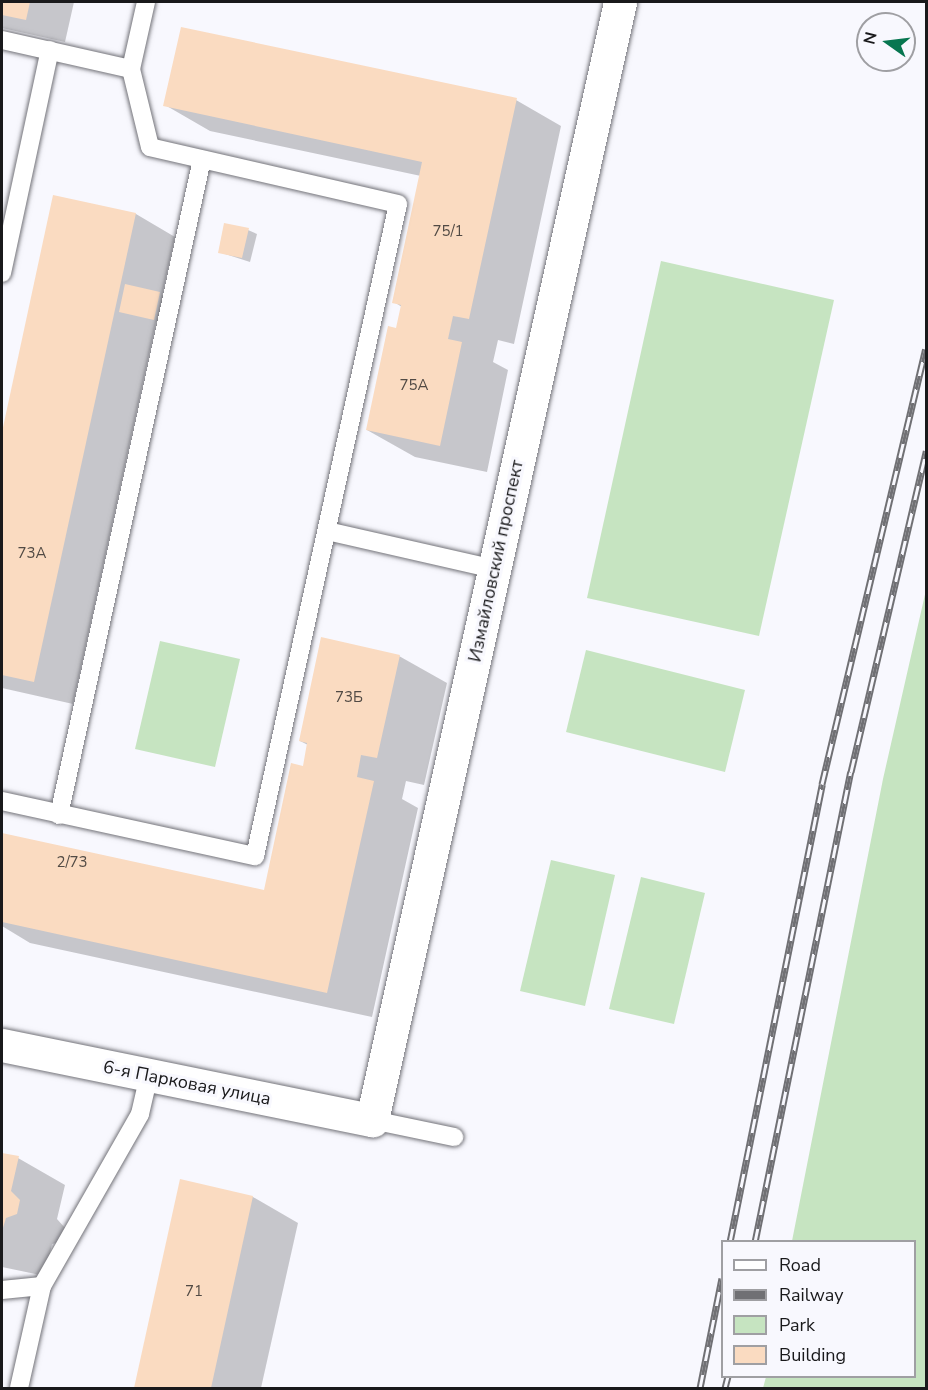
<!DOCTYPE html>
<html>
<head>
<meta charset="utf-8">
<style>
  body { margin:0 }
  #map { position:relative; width:928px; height:1390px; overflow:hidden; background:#f8f8fe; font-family:"Nunito Sans",sans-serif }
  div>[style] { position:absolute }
  .green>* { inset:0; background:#c6e4c1 }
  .shadow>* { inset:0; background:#0003 }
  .building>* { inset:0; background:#fadbc1 }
  .roads { filter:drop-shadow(0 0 2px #737379) drop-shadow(0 0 2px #737379) }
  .service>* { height:18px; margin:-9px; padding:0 9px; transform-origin:9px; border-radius:9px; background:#fff }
  .minor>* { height:33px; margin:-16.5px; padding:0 16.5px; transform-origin:16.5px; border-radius:16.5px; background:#fff }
  .rail>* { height:7px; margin-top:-3.5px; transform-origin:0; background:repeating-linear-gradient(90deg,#f8f8fe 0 14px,#707074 0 28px); box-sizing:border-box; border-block:2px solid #707074 }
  span { translate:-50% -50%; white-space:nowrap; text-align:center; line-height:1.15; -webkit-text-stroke:6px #f8f8fe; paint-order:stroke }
  .number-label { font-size:15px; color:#514a44 }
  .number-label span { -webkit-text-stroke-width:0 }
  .street-label { font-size:18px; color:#19191b }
  .frame { position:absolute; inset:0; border:3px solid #19191b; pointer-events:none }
  .legend { position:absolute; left:721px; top:1240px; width:195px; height:138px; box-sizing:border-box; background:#f8f8fe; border:2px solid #9f9fa3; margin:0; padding:8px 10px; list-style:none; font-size:18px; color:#19191b }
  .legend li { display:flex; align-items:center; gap:12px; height:30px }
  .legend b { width:30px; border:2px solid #9f9fa3 }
  .north { position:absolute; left:856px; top:12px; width:60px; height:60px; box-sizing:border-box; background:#f8f8fe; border:2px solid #9f9fa3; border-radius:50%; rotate:284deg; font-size:16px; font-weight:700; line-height:24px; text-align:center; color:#19191b }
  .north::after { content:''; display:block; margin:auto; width:21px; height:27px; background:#077650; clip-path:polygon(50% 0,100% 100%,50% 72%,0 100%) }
</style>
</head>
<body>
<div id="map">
  <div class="green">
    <i style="clip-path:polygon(661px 261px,834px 300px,759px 636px,587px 598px)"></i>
    <i style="clip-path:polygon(926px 590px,926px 1388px,763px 1388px,766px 1377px,914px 1376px,914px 1242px,792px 1241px,883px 779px)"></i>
    <i style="clip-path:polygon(160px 641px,240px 659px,215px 767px,135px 749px)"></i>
    <i style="clip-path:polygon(586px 650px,745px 690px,725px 772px,566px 732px)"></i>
    <i style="clip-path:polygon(551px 860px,615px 875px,585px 1006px,520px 991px)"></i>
    <i style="clip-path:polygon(641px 877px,705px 893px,674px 1024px,609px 1009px)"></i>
  </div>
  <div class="shadow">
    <i style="clip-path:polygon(2px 2px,74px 2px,65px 42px,2px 28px)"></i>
    <i style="clip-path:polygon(516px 100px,561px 126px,514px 344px,498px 340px,493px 362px,508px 370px,487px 472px,415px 457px,367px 430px,398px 330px,402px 307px,394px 302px,421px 176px,210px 131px,165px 105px)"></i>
    <i style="clip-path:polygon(54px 197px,136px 214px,175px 237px,162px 295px,168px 298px,162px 324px,156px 322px,73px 704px,2px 688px,2px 439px)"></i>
    <i style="clip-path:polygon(248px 230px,257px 234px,250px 262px,219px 252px)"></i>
    <i style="clip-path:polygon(399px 656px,447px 683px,424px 785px,406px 781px,402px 799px,418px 808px,372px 1017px,30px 943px,2px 926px,3px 834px,265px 891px,304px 767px,308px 745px,300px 741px)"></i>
    <i style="clip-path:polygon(2px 1154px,18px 1158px,65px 1185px,57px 1219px,66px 1229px,64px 1241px,52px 1244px,45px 1276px,2px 1267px)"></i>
    <i style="clip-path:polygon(181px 1181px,253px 1197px,298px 1223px,261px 1388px,135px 1388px)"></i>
  </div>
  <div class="building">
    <i style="clip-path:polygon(2px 2px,30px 2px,26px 20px,2px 15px)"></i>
    <i style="clip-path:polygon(181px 27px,517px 98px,469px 319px,453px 316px,448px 339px,462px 342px,440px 446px,366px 430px,388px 326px,396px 328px,401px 305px,392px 303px,422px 162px,163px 106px)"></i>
    <i style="clip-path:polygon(53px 195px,136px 213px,34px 682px,2px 675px,2px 432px)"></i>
    <i style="clip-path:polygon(224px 223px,249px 228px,242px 258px,218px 253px)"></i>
    <i style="clip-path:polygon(125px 284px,160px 292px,154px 320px,119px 312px)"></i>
    <i style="clip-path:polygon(321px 637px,400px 655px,377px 758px,361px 755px,357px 777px,374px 781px,327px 993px,2px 922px,2px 833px,264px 890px,291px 763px,303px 766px,307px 743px,299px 741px)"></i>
    <i style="clip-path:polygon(2px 1153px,19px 1156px,11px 1191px,20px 1200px,17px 1214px,6px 1218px,2px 1231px)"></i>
    <i style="clip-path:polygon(180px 1179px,253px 1196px,211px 1388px,134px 1388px)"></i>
  </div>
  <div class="roads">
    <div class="service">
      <i style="left:2px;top:40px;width:132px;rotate:12.7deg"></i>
      <i style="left:2px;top:273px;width:228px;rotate:-77.9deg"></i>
      <i style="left:327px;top:531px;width:171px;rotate:12.8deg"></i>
      <i style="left:2px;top:801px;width:259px;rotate:12.3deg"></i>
      <i style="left:255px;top:856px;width:667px;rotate:-77.63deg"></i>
      <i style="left:398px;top:204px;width:254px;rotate:-167.1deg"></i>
      <i style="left:150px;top:147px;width:80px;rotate:-103.7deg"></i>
      <i style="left:131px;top:69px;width:69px;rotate:-77.4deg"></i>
      <i style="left:59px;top:815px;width:671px;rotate:-77.7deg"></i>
      <i style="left:372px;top:1120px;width:84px;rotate:11.7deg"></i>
      <i style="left:2px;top:1290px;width:40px;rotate:-5.7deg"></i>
      <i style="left:19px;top:1388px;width:105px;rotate:-77.3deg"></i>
      <i style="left:42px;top:1286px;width:198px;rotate:-60.3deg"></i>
      <i style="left:140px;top:1114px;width:39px;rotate:-77deg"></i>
    </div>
    <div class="minor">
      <i style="left:2px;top:1045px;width:378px;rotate:11.5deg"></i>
      <i style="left:372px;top:1120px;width:1145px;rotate:-77.49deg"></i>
    </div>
  </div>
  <div class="rail">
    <i style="left:730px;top:1242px;width:467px;rotate:-78.6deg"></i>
    <i style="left:822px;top:784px;width:447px;rotate:-76.6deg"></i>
    <i style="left:755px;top:1242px;width:480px;rotate:-78.5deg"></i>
    <i style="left:851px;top:772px;width:330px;rotate:-76.8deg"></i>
    <i style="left:700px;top:1388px;width:112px;rotate:-78.7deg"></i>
    <i style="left:725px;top:1388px;width:12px;rotate:-76deg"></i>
  </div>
  <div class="number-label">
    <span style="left:448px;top:232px">75/1</span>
    <span style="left:414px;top:386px">75А</span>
    <span style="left:32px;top:554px">73А</span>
    <span style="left:349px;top:698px">73Б</span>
    <span style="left:72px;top:863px">2/73</span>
    <span style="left:194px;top:1292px">71</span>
  </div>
  <div class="street-label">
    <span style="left:496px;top:561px;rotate:-78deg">Измайловский проспект</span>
    <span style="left:187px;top:1083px;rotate:11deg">6-я Парковая улица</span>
  </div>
  <div class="frame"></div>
  <ul class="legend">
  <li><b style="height:8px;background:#fff"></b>Road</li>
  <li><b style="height:8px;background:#707074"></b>Railway</li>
  <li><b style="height:16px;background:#c6e4c1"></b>Park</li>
  <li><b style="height:16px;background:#fadbc1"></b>Building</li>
  </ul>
  <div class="north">N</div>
</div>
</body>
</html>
